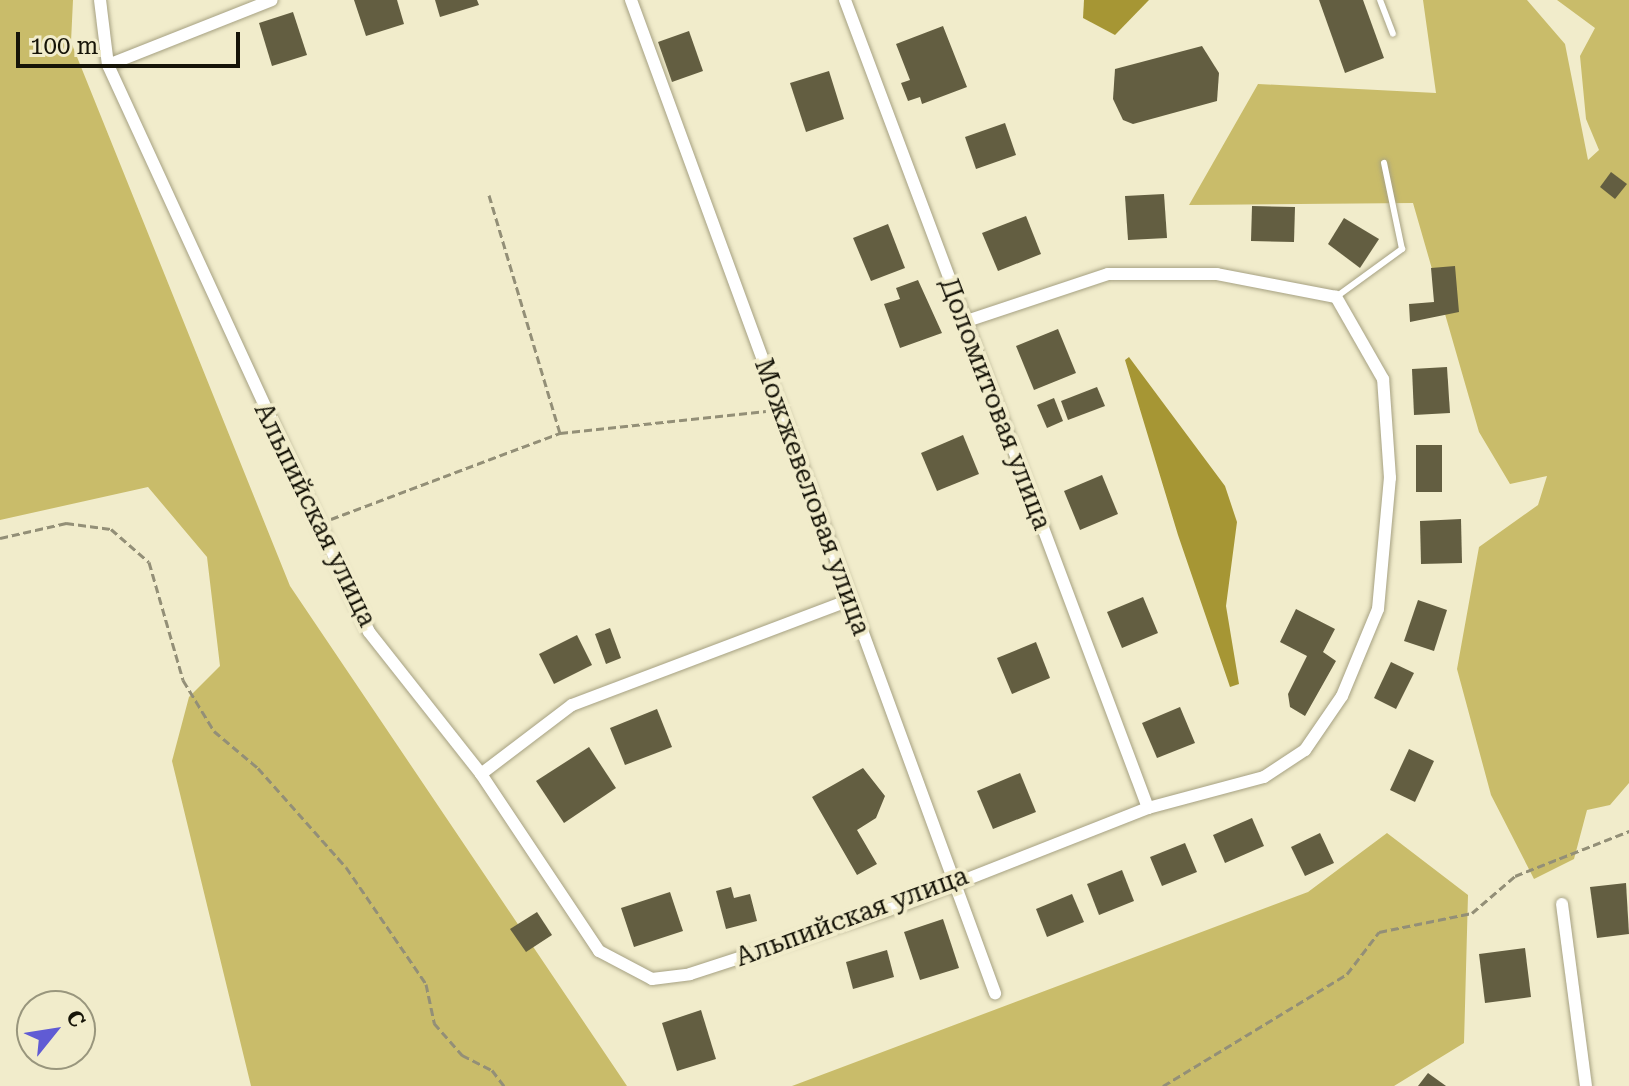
<!DOCTYPE html>
<html>
<head>
<meta charset="utf-8">
<style>
  body { margin:0 }
  #map { position:relative; width:1629px; height:1086px; overflow:hidden; background:#f1eccb; font-family:"Roboto Serif",serif }
  div>[style] { position:absolute }
  .green>* { inset:0; background:#c9bc6a }
  .water>* { inset:0; background:#a69634 }
  .building>* { inset:0; background:#635e41 }
  .path>* { height:3px; margin-top:-1.5px; transform-origin:0; background:repeating-linear-gradient(90deg,#938f77 0 8px,transparent 0 12px) }
  .roads { filter:drop-shadow(0 0 2px #a6a182) drop-shadow(0 0 2px #a6a182) }
  .service>* { height:6px; margin:-3px; padding:0 3px; transform-origin:3px; border-radius:3px; background:#fff }
  .minor>* { height:12px; margin:-6px; padding:0 6px; transform-origin:6px; border-radius:6px; background:#fff }
  span { translate:-50% -50%; white-space:nowrap; text-align:center; line-height:1.15; -webkit-text-stroke:8px #f1eccb; paint-order:stroke }
  .street-label { font-size:26px; color:#161408 }
  .north { position:absolute; left:16px; top:990px; width:80px; height:80px; box-sizing:border-box; background:#f1eccb; border:2px solid #99967d; border-radius:50%; rotate:60deg; font-size:22px; font-weight:700; line-height:32px; text-align:center; color:#161408 }
  .north::after { content:''; display:block; margin:auto; width:28px; height:36px; background:#605bd4; clip-path:polygon(50% 0,100% 100%,50% 72%,0 100%) }
  .scale { position:absolute; left:16px; top:32px; width:224px; height:36px; box-sizing:border-box; border:4px solid #161408; border-top:0; padding-left:10px; font-size:24px; line-height:28px; white-space:nowrap; color:#161408; -webkit-text-stroke:6px #f1eccb; paint-order:stroke }
</style>
</head>
<body>
<div id="map">
  <div class="green">
    <i style="clip-path:polygon(0 0,73px 0,71px 42px,290px 586px,627px 1086px,251px 1086px,172px 761px,189px 697px,220px 666px,207px 557px,148px 487px,0 520px)"></i>
    <i style="clip-path:polygon(1423px 0,1527px 0,1565px 44px,1588px 160px,1599px 150px,1586px 119px,1580px 56px,1595px 28px,1557px 0,1629px 0,1629px 783px,1610px 805px,1587px 810px,1574px 859px,1534px 879px,1491px 795px,1457px 669px,1479px 547px,1538px 505px,1547px 476px,1510px 484px,1479px 432px,1413px 203px,1189px 205px,1258px 84px,1436px 93px)"></i>
    <i style="clip-path:polygon(1387px 833px,1468px 895px,1464px 1043px,1394px 1086px,792px 1086px,1308px 892px)"></i>
  </div>
  <div class="water">
    <i style="clip-path:polygon(1084px 0,1149px 0,1115px 35px,1083px 18px)"></i>
    <i style="clip-path:polygon(1129px 357px,1225px 486px,1237px 522px,1226px 606px,1239px 684px,1230px 687px,1178px 535px,1125px 360px)"></i>
  </div>
  <div class="building">
    <i style="clip-path:polygon(354px 0,397px 0,404px 24px,366px 36px)"></i>
    <i style="clip-path:polygon(435px 0,477px 0,479px 5px,440px 17px)"></i>
    <i style="clip-path:polygon(1319px 0,1363px 0,1384px 58px,1345px 73px)"></i>
    <i style="clip-path:polygon(293px 12px,307px 55px,272px 66px,259px 23px)"></i>
    <i style="clip-path:polygon(943px 26px,967px 87px,922px 104px,920px 97px,908px 101px,901px 83px,910px 80px,896px 44px)"></i>
    <i style="clip-path:polygon(689px 31px,703px 71px,672px 82px,658px 42px)"></i>
    <i style="clip-path:polygon(1202px 46px,1219px 73px,1217px 101px,1133px 124px,1123px 120px,1113px 99px,1115px 69px)"></i>
    <i style="clip-path:polygon(829px 71px,844px 119px,806px 132px,790px 83px)"></i>
    <i style="clip-path:polygon(1005px 123px,1016px 155px,976px 169px,965px 137px)"></i>
    <i style="clip-path:polygon(1611px 172px,1627px 184px,1615px 199px,1600px 187px)"></i>
    <i style="clip-path:polygon(1164px 194px,1167px 238px,1128px 240px,1125px 196px)"></i>
    <i style="clip-path:polygon(1252px 206px,1295px 207px,1294px 242px,1251px 241px)"></i>
    <i style="clip-path:polygon(1026px 216px,1041px 254px,998px 271px,982px 233px)"></i>
    <i style="clip-path:polygon(1344px 218px,1379px 239px,1360px 268px,1328px 244px)"></i>
    <i style="clip-path:polygon(888px 224px,905px 268px,871px 281px,853px 238px)"></i>
    <i style="clip-path:polygon(1455px 266px,1459px 312px,1410px 322px,1409px 304px,1434px 302px,1431px 268px)"></i>
    <i style="clip-path:polygon(918px 280px,942px 333px,900px 348px,884px 304px,900px 299px,896px 288px)"></i>
    <i style="clip-path:polygon(1058px 329px,1076px 373px,1034px 390px,1016px 346px)"></i>
    <i style="clip-path:polygon(1447px 367px,1450px 413px,1414px 415px,1412px 369px)"></i>
    <i style="clip-path:polygon(1097px 387px,1105px 406px,1068px 420px,1061px 401px)"></i>
    <i style="clip-path:polygon(1054px 398px,1063px 421px,1047px 428px,1037px 405px)"></i>
    <i style="clip-path:polygon(963px 435px,979px 474px,937px 491px,921px 453px)"></i>
    <i style="clip-path:polygon(1416px 445px,1442px 445px,1442px 492px,1416px 492px)"></i>
    <i style="clip-path:polygon(1102px 475px,1118px 514px,1080px 530px,1064px 491px)"></i>
    <i style="clip-path:polygon(1461px 519px,1462px 563px,1421px 564px,1420px 521px)"></i>
    <i style="clip-path:polygon(1143px 597px,1158px 633px,1122px 648px,1107px 612px)"></i>
    <i style="clip-path:polygon(1418px 600px,1447px 610px,1434px 651px,1404px 641px)"></i>
    <i style="clip-path:polygon(1296px 609px,1335px 629px,1323px 652px,1336px 661px,1305px 716px,1290px 707px,1288px 694px,1307px 656px,1280px 642px)"></i>
    <i style="clip-path:polygon(610px 628px,621px 658px,606px 664px,595px 634px)"></i>
    <i style="clip-path:polygon(577px 635px,592px 665px,554px 684px,539px 654px)"></i>
    <i style="clip-path:polygon(1036px 642px,1050px 678px,1012px 694px,997px 658px)"></i>
    <i style="clip-path:polygon(1391px 662px,1414px 673px,1396px 709px,1374px 698px)"></i>
    <i style="clip-path:polygon(1180px 707px,1195px 743px,1157px 758px,1142px 723px)"></i>
    <i style="clip-path:polygon(657px 709px,672px 747px,625px 765px,610px 728px)"></i>
    <i style="clip-path:polygon(589px 747px,616px 788px,564px 823px,536px 781px)"></i>
    <i style="clip-path:polygon(1409px 749px,1434px 761px,1415px 802px,1390px 790px)"></i>
    <i style="clip-path:polygon(863px 768px,885px 796px,876px 818px,857px 830px,877px 864px,857px 875px,812px 797px)"></i>
    <i style="clip-path:polygon(1020px 773px,1036px 812px,993px 829px,977px 791px)"></i>
    <i style="clip-path:polygon(1252px 818px,1264px 846px,1225px 863px,1213px 835px)"></i>
    <i style="clip-path:polygon(1320px 833px,1334px 863px,1305px 876px,1291px 847px)"></i>
    <i style="clip-path:polygon(1185px 843px,1197px 872px,1162px 886px,1150px 857px)"></i>
    <i style="clip-path:polygon(1122px 870px,1134px 901px,1099px 915px,1087px 884px)"></i>
    <i style="clip-path:polygon(1626px 883px,1629px 934px,1597px 938px,1590px 887px)"></i>
    <i style="clip-path:polygon(731px 887px,734px 898px,750px 894px,757px 921px,726px 929px,716px 891px)"></i>
    <i style="clip-path:polygon(670px 892px,683px 931px,634px 947px,621px 908px)"></i>
    <i style="clip-path:polygon(1072px 894px,1084px 922px,1047px 937px,1036px 909px)"></i>
    <i style="clip-path:polygon(537px 912px,552px 935px,526px 952px,510px 929px)"></i>
    <i style="clip-path:polygon(943px 919px,959px 968px,920px 980px,904px 932px)"></i>
    <i style="clip-path:polygon(1525px 948px,1531px 997px,1485px 1003px,1479px 954px)"></i>
    <i style="clip-path:polygon(887px 950px,894px 977px,853px 989px,846px 962px)"></i>
    <i style="clip-path:polygon(701px 1010px,716px 1059px,677px 1071px,662px 1023px)"></i>
    <i style="clip-path:polygon(1428px 1073px,1446px 1086px,1418px 1086px)"></i>
  </div>
  <div class="path">
    <i style="left:489px;top:195px;width:248px;rotate:73.4deg"></i>
    <i style="left:331px;top:519px;width:245px;rotate:-20.6deg"></i>
    <i style="left:560px;top:433px;width:207px;rotate:-6.1deg"></i>
    <i style="left:0;top:538px;width:68px;rotate:-12.8deg"></i>
    <i style="left:66px;top:523px;width:45px;rotate:7.6deg"></i>
    <i style="left:111px;top:529px;width:50px;rotate:41deg"></i>
    <i style="left:149px;top:562px;width:123px;rotate:73.9deg"></i>
    <i style="left:183px;top:680px;width:60px;rotate:58.7deg"></i>
    <i style="left:214px;top:731px;width:57px;rotate:40.1deg"></i>
    <i style="left:258px;top:768px;width:132px;rotate:48.4deg"></i>
    <i style="left:346px;top:867px;width:142px;rotate:55.6deg"></i>
    <i style="left:426px;top:984px;width:40px;rotate:78deg"></i>
    <i style="left:434px;top:1023px;width:43px;rotate:48.8deg"></i>
    <i style="left:462px;top:1055px;width:34px;rotate:27deg"></i>
    <i style="left:492px;top:1070px;width:20px;rotate:53deg"></i>
    <i style="left:1163px;top:1086px;width:215px;rotate:-31.3deg"></i>
    <i style="left:1347px;top:974px;width:53px;rotate:-52.7deg"></i>
    <i style="left:1379px;top:932px;width:95px;rotate:-11.5deg"></i>
    <i style="left:1472px;top:913px;width:57px;rotate:-40.7deg"></i>
    <i style="left:1515px;top:876px;width:123px;rotate:-21.5deg"></i>
  </div>
  <div class="roads">
    <div class="service">
      <i style="left:1380px;top:0;width:36px;rotate:69deg"></i>
      <i style="left:1336px;top:297px;width:82px;rotate:-36deg"></i>
      <i style="left:1402px;top:249px;width:88px;rotate:-101.8deg"></i>
    </div>
    <div class="minor">
      <i style="left:100px;top:0;width:65px;rotate:83deg"></i>
      <i style="left:108px;top:65px;width:624px;rotate:65.28deg"></i>
      <i style="left:369px;top:632px;width:181px;rotate:51.7deg"></i>
      <i style="left:481px;top:774px;width:213px;rotate:56.3deg"></i>
      <i style="left:599px;top:951px;width:60px;rotate:27.8deg"></i>
      <i style="left:652px;top:979px;width:38px;rotate:-7deg"></i>
      <i style="left:690px;top:974px;width:220px;rotate:-18deg"></i>
      <i style="left:899px;top:906px;width:268px;rotate:-21.5deg"></i>
      <i style="left:1148px;top:808px;width:120px;rotate:-15deg"></i>
      <i style="left:1264px;top:777px;width:49px;rotate:-33.4deg"></i>
      <i style="left:1305px;top:750px;width:65px;rotate:-55.6deg"></i>
      <i style="left:1342px;top:696px;width:94px;rotate:-67.5deg"></i>
      <i style="left:1378px;top:609px;width:132px;rotate:-84.8deg"></i>
      <i style="left:1390px;top:478px;width:99px;rotate:-94deg"></i>
      <i style="left:1383px;top:379px;width:95px;rotate:-119.8deg"></i>
      <i style="left:1336px;top:297px;width:121px;rotate:-169.1deg"></i>
      <i style="left:1217px;top:274px;width:109px;rotate:180deg"></i>
      <i style="left:1108px;top:274px;width:152px;rotate:161.6deg"></i>
      <i style="left:631px;top:0;width:1058px;rotate:69.87deg"></i>
      <i style="left:845px;top:0;width:863px;rotate:69.44deg"></i>
      <i style="left:108px;top:65px;width:176px;rotate:-21.6deg"></i>
      <i style="left:481px;top:774px;width:114px;rotate:-37.2deg"></i>
      <i style="left:572px;top:705px;width:297px;rotate:-20.7deg"></i>
      <i style="left:1562px;top:904px;width:184px;rotate:82.5deg"></i>
    </div>
  </div>
  <div class="street-label">
    <span style="left:995px;top:404px;rotate:69deg">Доломитовая улица</span>
    <span style="left:812px;top:497px;rotate:70deg">Можжевеловая улица</span>
    <span style="left:315px;top:515px;rotate:64deg">Альпийская улица</span>
    <span style="left:852px;top:917px;rotate:-20deg">Альпийская улица</span>
  </div>
  <div class="north">С</div>
  <div class="scale">100 m</div>
</div>
</body>
</html>
